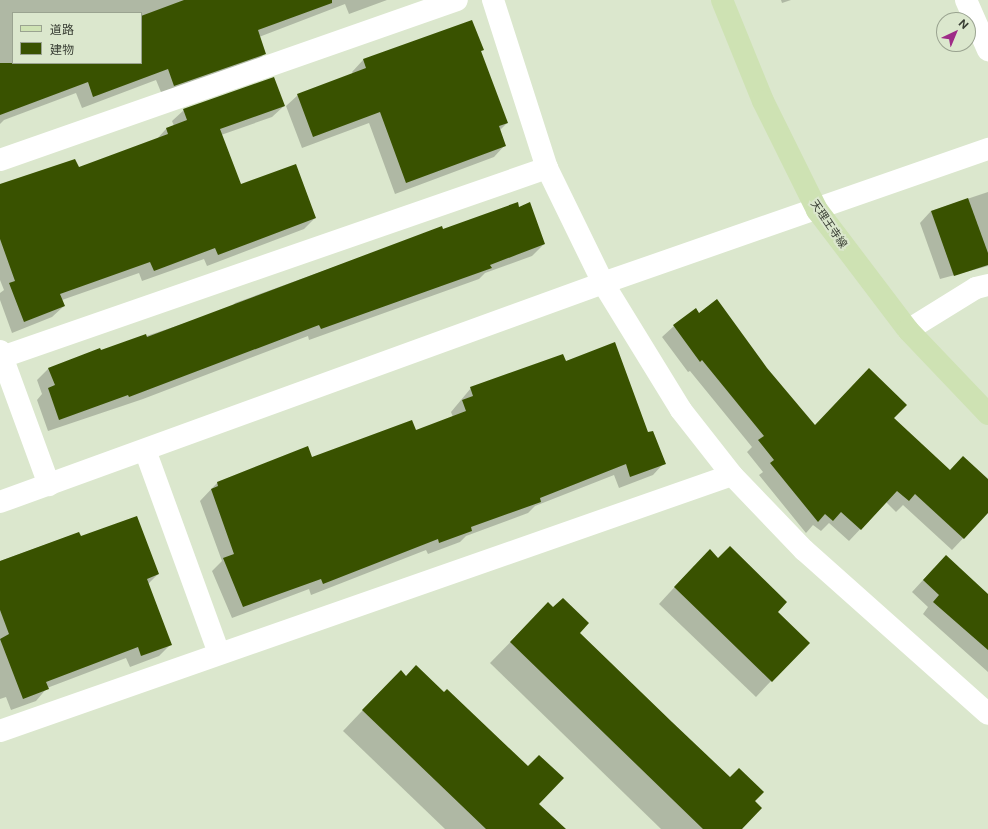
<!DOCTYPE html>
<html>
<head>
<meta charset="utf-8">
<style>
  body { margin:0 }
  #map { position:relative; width:988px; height:829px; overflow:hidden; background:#dbe7cd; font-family:"Public Sans","Noto Sans JP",sans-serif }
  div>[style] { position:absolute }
  .shadow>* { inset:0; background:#0003 }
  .building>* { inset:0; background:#395200 }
  .minor>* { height:22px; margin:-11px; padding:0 11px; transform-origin:11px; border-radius:11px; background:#fff }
  .tertiary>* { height:22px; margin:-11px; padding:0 11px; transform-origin:11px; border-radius:11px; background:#fff }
  .primary>* { height:22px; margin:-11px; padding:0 11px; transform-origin:11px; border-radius:11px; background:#cee2b3 }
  span { translate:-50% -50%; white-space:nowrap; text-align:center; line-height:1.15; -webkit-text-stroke:4px #dbe7cd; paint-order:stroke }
  .street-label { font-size:11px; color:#393e34 }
  .legend { position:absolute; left:12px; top:12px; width:130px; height:52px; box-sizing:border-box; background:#dbe7cd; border:1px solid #9aa390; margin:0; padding:5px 7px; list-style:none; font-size:12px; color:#393e34 }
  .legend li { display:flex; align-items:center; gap:8px; height:20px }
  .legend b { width:20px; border:1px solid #9aa390 }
  .north { position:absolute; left:936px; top:12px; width:40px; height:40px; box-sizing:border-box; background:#dbe7cd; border:1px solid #9aa390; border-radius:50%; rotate:44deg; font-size:11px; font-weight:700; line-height:16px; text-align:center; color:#393e34 }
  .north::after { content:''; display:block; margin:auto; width:14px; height:18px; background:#9e2b87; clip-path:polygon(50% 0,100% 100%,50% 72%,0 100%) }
</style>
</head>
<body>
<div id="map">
  <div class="shadow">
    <i style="clip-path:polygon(evenodd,0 0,387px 0,349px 14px,345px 4px,259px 37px,265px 53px,253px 65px,163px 97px,156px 80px,82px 108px,76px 93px,4px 120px,0 124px,0 0,13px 13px,141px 13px,141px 63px,13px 63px,13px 13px)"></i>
    <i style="clip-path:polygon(781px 0,791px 0,782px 3px)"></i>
    <i style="clip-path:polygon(483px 50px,480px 52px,507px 123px,500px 130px,505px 145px,494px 157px,395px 194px,369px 123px,302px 148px,286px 106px,298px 95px,353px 74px,352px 72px,363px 60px)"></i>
    <i style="clip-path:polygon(284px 106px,272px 117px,221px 135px,240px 186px,315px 218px,304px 229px,207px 266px,204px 259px,142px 281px,139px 273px,62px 300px,64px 306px,52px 317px,12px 333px,0 300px,0 293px,4px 290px,0 280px,0 187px,78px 169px,156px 140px,166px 129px,174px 126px,172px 121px,184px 110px)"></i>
    <i style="clip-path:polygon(988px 192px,988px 266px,940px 279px,920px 223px,931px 211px)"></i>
    <i style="clip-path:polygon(518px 208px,544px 244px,532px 256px,485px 273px,479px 279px,309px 340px,308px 336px,143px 399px,48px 431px,37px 400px,42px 394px,37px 380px,48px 369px,230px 308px,235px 303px,442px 228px,443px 230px)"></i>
    <i style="clip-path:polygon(699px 314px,766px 368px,815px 426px,892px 418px,949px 471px,988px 481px,988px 512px,952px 550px,903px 505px,896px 512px,886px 502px,849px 541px,829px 523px,821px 531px,813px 525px,806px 533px,759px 475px,763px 472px,747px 452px,752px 447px,690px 371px,688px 372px,662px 337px,674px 326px)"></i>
    <i style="clip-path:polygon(565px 362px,648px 434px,664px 463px,653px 475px,619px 488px,614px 475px,535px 506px,528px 513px,466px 536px,460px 542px,428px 554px,426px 550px,311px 595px,309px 589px,232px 618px,212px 571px,222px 561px,200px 501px,217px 483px,307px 448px,311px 458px,415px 431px,453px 417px,451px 412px,471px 388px)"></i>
    <i style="clip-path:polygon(78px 533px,80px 538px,158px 574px,148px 584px,170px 645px,159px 656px,130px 667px,126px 658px,47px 688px,36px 701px,11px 710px,6px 697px,0 699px,0 561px)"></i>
    <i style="clip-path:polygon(694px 566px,776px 612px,771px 681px,756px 697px,659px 604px)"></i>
    <i style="clip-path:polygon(934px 568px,988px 595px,988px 672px,923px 614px,928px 607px,912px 592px)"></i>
    <i style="clip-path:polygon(528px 624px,578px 633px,754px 801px,741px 829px,661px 829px,490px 663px)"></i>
    <i style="clip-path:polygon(380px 692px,538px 804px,564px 829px,445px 829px,343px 731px)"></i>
  </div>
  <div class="building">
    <i style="clip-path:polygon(184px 0,332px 0,332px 3px,258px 30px,266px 54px,174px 86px,168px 69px,93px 97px,88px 82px,0 115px,0 63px,141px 63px,141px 16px)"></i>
    <i style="clip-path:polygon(472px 20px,484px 50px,481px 51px,508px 123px,499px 126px,506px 146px,406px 183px,380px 112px,313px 137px,297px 94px,366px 68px,363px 59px)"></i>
    <i style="clip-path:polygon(274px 77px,285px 106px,220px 129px,241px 184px,296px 164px,316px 218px,218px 255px,215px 248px,154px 271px,150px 262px,60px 294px,65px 306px,24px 322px,9px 283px,15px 281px,0 239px,0 184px,75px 159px,79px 167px,168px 134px,166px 128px,187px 120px,183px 109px)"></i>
    <i style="clip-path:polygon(968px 198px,988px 253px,988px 265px,954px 276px,931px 211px)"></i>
    <i style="clip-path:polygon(518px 202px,519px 207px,530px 202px,545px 244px,490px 265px,492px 268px,447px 284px,321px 329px,319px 325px,129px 397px,128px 395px,59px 420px,48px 388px,55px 385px,48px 368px,100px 348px,101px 350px,146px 334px,147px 337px,442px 226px,443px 229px)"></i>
    <i style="clip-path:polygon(717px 299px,767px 368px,815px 425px,869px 368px,907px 405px,894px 418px,950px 470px,963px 456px,988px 479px,988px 513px,964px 539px,915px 494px,909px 501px,897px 491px,861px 530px,841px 512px,833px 521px,825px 514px,818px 522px,770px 463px,774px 460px,758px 440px,764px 436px,702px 360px,700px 362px,673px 325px,696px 308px,699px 313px)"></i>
    <i style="clip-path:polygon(615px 342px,648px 432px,653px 431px,666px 464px,630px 477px,626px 464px,540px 498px,541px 502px,471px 527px,472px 531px,439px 543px,438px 539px,323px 584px,321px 579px,243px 607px,223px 558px,234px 554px,211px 489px,218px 486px,217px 482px,308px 446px,312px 457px,412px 420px,416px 430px,466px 411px,462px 400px,473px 396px,470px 387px,563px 354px,566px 361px)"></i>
    <i style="clip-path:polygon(137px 516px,159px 574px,147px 579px,172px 645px,141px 656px,138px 647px,46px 682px,49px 689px,23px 699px,0 639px,9px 634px,0 610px,0 561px,79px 532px,81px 536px)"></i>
    <i style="clip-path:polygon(730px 546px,787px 602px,778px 612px,810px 643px,772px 682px,674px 587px,710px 549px,718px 558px)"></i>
    <i style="clip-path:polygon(946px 555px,988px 594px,988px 650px,933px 602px,939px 595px,923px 580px)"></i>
    <i style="clip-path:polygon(563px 598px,589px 623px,580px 633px,672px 722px,730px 777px,739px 768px,764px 792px,755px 801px,762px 808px,742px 829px,703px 829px,510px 642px,548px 602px,553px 607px)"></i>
    <i style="clip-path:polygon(416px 665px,444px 692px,447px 689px,528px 766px,539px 755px,564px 778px,539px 804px,566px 829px,486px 829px,362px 710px,401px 670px,406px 676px)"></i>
  </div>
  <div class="minor">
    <i style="left:493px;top:0;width:176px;rotate:72.2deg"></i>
    <i style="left:547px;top:168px;width:128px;rotate:64deg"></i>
    <i style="left:603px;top:283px;width:149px;rotate:58.4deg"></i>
    <i style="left:681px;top:410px;width:83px;rotate:51.9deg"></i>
    <i style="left:732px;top:475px;width:104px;rotate:46.2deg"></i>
    <i style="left:804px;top:550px;width:246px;rotate:41.7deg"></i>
    <i style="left:966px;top:0;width:55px;rotate:66.3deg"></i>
    <i style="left:0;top:160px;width:484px;rotate:-19.3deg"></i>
    <i style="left:908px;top:330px;width:80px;rotate:-31.7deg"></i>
    <i style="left:976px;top:288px;width:12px;rotate:-14deg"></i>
    <i style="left:0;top:351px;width:143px;rotate:69.9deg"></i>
    <i style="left:2px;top:357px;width:577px;rotate:-19.13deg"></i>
    <i style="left:145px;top:450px;width:216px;rotate:70deg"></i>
    <i style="left:0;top:731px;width:775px;rotate:-19.28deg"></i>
  </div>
  <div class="tertiary">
    <i style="left:0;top:502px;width:642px;rotate:-19.96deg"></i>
    <i style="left:603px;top:283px;width:408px;rotate:-19.2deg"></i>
  </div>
  <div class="primary">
    <i style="left:722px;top:0;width:109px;rotate:67.9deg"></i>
    <i style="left:763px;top:101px;width:122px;rotate:63.6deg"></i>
    <i style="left:817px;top:210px;width:151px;rotate:52.8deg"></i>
    <i style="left:908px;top:330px;width:116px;rotate:46.4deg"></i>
  </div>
  <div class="street-label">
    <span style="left:829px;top:224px;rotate:56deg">天理王寺線</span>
  </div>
  <ul class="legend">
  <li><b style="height:5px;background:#cee2b3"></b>道路</li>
  <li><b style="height:11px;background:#395200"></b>建物</li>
  </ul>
  <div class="north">N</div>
</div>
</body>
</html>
